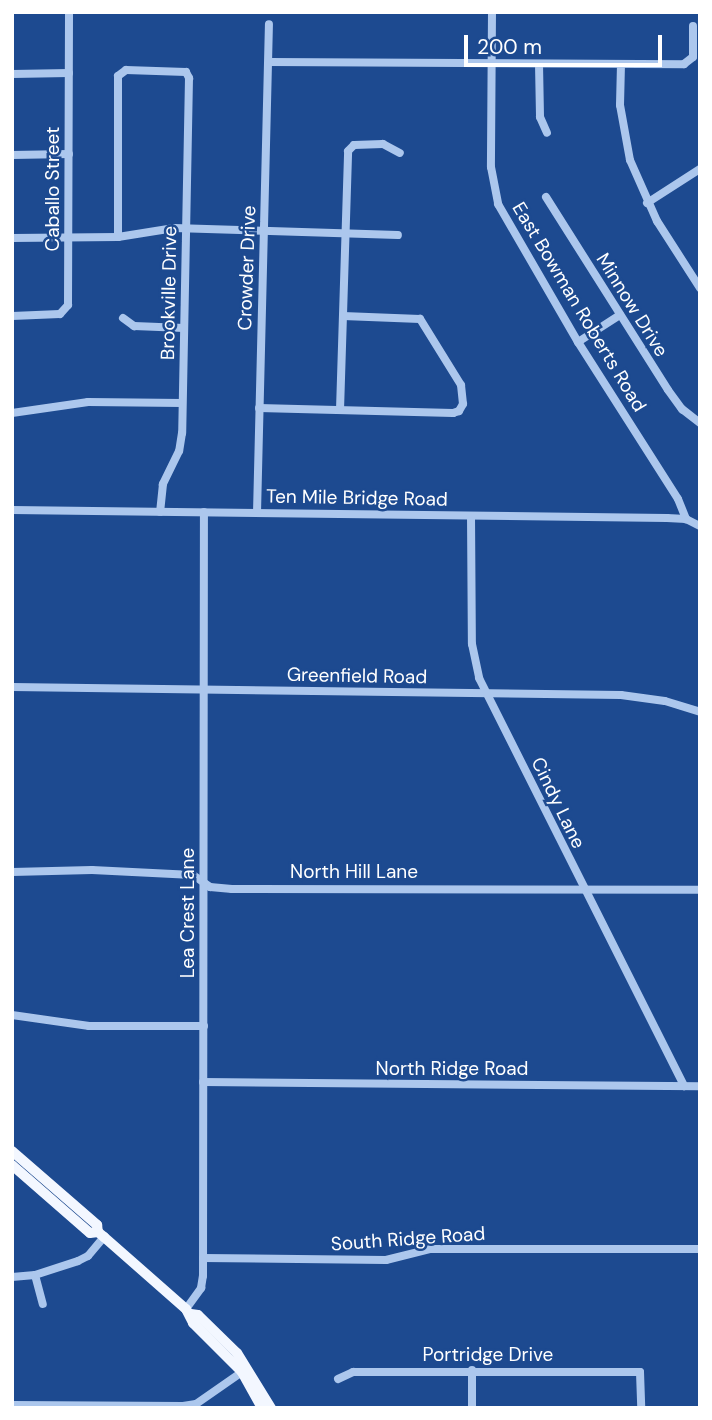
<!DOCTYPE html>
<html>
<head>
<meta charset="utf-8">
<style>
  body { margin:0 }
  #map { position:relative; width:712px; height:1420px; overflow:hidden; background:#1d4a90; font-family:"DM Sans",sans-serif }
  div>[style] { position:absolute }
  .minor>* { height:8px; margin:-4px; padding:0 4px; transform-origin:4px; border-radius:4px; background:#acc7ed }
  .major>* { height:10px; margin:-5px; padding:0 5px; transform-origin:5px; border-radius:5px; background:#f3f7ff }
  span { translate:-50% -50%; white-space:nowrap; text-align:center; line-height:1.15; -webkit-text-stroke:5px #1d4a90; paint-order:stroke }
  .street-label { font-size:19px; color:#fff }
  .frame { position:absolute; inset:0; border:14px solid #fff; pointer-events:none }
  .scale { position:absolute; left:464px; top:35px; width:198px; height:32px; box-sizing:border-box; border:4px solid #fff; border-top:0; padding-left:9px; font-size:21px; line-height:24px; white-space:nowrap; color:#fff; -webkit-text-stroke:5px #1d4a90; paint-order:stroke }
</style>
</head>
<body>
<div id="map">
  <div class="minor">
    <i style="left:492px;top:12px;width:155px;rotate:90.4deg"></i>
    <i style="left:491px;top:167px;width:38px;rotate:79deg"></i>
    <i style="left:498px;top:204px;width:160px;rotate:59.9deg"></i>
    <i style="left:578px;top:342px;width:186px;rotate:57.5deg"></i>
    <i style="left:678px;top:499px;width:22px;rotate:68deg"></i>
    <i style="left:269px;top:62px;width:415px;rotate:0.3deg"></i>
    <i style="left:684px;top:64px;width:11px;rotate:-38deg"></i>
    <i style="left:693px;top:57px;width:31px;rotate:-90deg"></i>
    <i style="left:539px;top:64px;width:53px;rotate:88.9deg"></i>
    <i style="left:540px;top:117px;width:17px;rotate:66deg"></i>
    <i style="left:621px;top:64px;width:41px;rotate:91.4deg"></i>
    <i style="left:620px;top:105px;width:56px;rotate:79.7deg"></i>
    <i style="left:630px;top:160px;width:67px;rotate:66.1deg"></i>
    <i style="left:657px;top:221px;width:80px;rotate:57.3deg"></i>
    <i style="left:12px;top:74px;width:57px;rotate:-1deg"></i>
    <i style="left:12px;top:155px;width:57px;rotate:-1deg"></i>
    <i style="left:546px;top:197px;width:228px;rotate:57.7deg"></i>
    <i style="left:668px;top:390px;width:24px;rotate:54deg"></i>
    <i style="left:682px;top:409px;width:23px;rotate:38deg"></i>
    <i style="left:647px;top:203px;width:63px;rotate:-32.7deg"></i>
    <i style="left:118px;top:237px;width:161px;rotate:-90deg"></i>
    <i style="left:118px;top:76px;width:10px;rotate:-37deg"></i>
    <i style="left:126px;top:70px;width:60px;rotate:1.9deg"></i>
    <i style="left:186px;top:72px;width:7px;rotate:63deg"></i>
    <i style="left:189px;top:78px;width:355px;rotate:91.1deg"></i>
    <i style="left:182px;top:433px;width:18px;rotate:99deg"></i>
    <i style="left:179px;top:451px;width:37px;rotate:116deg"></i>
    <i style="left:163px;top:484px;width:28px;rotate:96deg"></i>
    <i style="left:12px;top:238px;width:106px;rotate:-0.5deg"></i>
    <i style="left:118px;top:237px;width:57px;rotate:-9.1deg"></i>
    <i style="left:174px;top:228px;width:224px;rotate:1.8deg"></i>
    <i style="left:12px;top:316px;width:48px;rotate:-2.4deg"></i>
    <i style="left:60px;top:314px;width:12px;rotate:-48deg"></i>
    <i style="left:68px;top:305px;width:293px;rotate:-89.8deg"></i>
    <i style="left:123px;top:318px;width:14px;rotate:36deg"></i>
    <i style="left:134px;top:326px;width:50px;rotate:2.3deg"></i>
    <i style="left:578px;top:342px;width:50px;rotate:-32.7deg"></i>
    <i style="left:259px;top:408px;width:194px;rotate:1.5deg"></i>
    <i style="left:453px;top:413px;width:6px;rotate:-18deg"></i>
    <i style="left:459px;top:411px;width:8px;rotate:-60deg"></i>
    <i style="left:463px;top:404px;width:19px;rotate:-96deg"></i>
    <i style="left:461px;top:385px;width:78px;rotate:-121.8deg"></i>
    <i style="left:420px;top:319px;width:77px;rotate:-177.8deg"></i>
    <i style="left:340px;top:410px;width:259px;rotate:-88.2deg"></i>
    <i style="left:348px;top:151px;width:8px;rotate:-45deg"></i>
    <i style="left:354px;top:145px;width:29px;rotate:-2deg"></i>
    <i style="left:383px;top:144px;width:19px;rotate:28deg"></i>
    <i style="left:12px;top:413px;width:77px;rotate:-8.2deg"></i>
    <i style="left:88px;top:402px;width:94px;rotate:0.6deg"></i>
    <i style="left:12px;top:510px;width:655px;rotate:0.7deg"></i>
    <i style="left:667px;top:518px;width:19px;rotate:3deg"></i>
    <i style="left:686px;top:519px;width:16px;rotate:27deg"></i>
    <i style="left:257px;top:513px;width:489px;rotate:-88.6deg"></i>
    <i style="left:471px;top:516px;width:128px;rotate:89.6deg"></i>
    <i style="left:472px;top:644px;width:35px;rotate:78deg"></i>
    <i style="left:479px;top:678px;width:457px;rotate:63.3deg"></i>
    <i style="left:12px;top:687px;width:609px;rotate:0.75deg"></i>
    <i style="left:621px;top:695px;width:44px;rotate:7.8deg"></i>
    <i style="left:665px;top:701px;width:37px;rotate:17deg"></i>
    <i style="left:12px;top:872px;width:80px;rotate:-1.4deg"></i>
    <i style="left:92px;top:870px;width:101px;rotate:2.8deg"></i>
    <i style="left:193px;top:875px;width:21px;rotate:35deg"></i>
    <i style="left:210px;top:887px;width:22px;rotate:5deg"></i>
    <i style="left:232px;top:889px;width:468px;rotate:0.1deg"></i>
    <i style="left:12px;top:1015px;width:78px;rotate:8.1deg"></i>
    <i style="left:89px;top:1026px;width:115px"></i>
    <i style="left:203px;top:1082px;width:497px;rotate:0.5deg"></i>
    <i style="left:203px;top:1258px;width:183px;rotate:0.6deg"></i>
    <i style="left:386px;top:1260px;width:45px;rotate:-14deg"></i>
    <i style="left:430px;top:1249px;width:270px"></i>
    <i style="left:35px;top:1275px;width:30px;rotate:75deg"></i>
    <i style="left:12px;top:1277px;width:23px;rotate:-5deg"></i>
    <i style="left:35px;top:1275px;width:45px;rotate:-18deg"></i>
    <i style="left:78px;top:1261px;width:11px;rotate:-27deg"></i>
    <i style="left:88px;top:1256px;width:25px;rotate:-50deg"></i>
    <i style="left:186px;top:1309px;width:26px;rotate:-54deg"></i>
    <i style="left:201px;top:1288px;width:12px;rotate:-81deg"></i>
    <i style="left:203px;top:1276px;width:764px;rotate:-89.93deg"></i>
    <i style="left:338px;top:1379px;width:17px;rotate:-25deg"></i>
    <i style="left:353px;top:1372px;width:287px"></i>
    <i style="left:640px;top:1372px;width:36px;rotate:88deg"></i>
    <i style="left:12px;top:1405px;width:171px;rotate:0.3deg"></i>
    <i style="left:183px;top:1406px;width:13px;rotate:-9deg"></i>
    <i style="left:196px;top:1404px;width:56px;rotate:-34.8deg"></i>
    <i style="left:472px;top:1408px;width:38px;rotate:-90deg"></i>
  </div>
  <div class="major">
    <i style="left:12px;top:1151px;width:113px;rotate:41deg"></i>
    <i style="left:97px;top:1225px;width:7px;rotate:82deg"></i>
    <i style="left:12px;top:1165px;width:103px;rotate:41.1deg"></i>
    <i style="left:90px;top:1233px;width:8px;rotate:-7deg"></i>
    <i style="left:98px;top:1232px;width:8px;rotate:40deg"></i>
    <i style="left:104px;top:1237px;width:109px;rotate:41.3deg"></i>
    <i style="left:186px;top:1309px;width:16px;rotate:63deg"></i>
    <i style="left:193px;top:1323px;width:69px;rotate:45deg"></i>
    <i style="left:242px;top:1372px;width:41px;rotate:60.9deg"></i>
    <i style="left:191px;top:1314px;width:7px;rotate:8deg"></i>
    <i style="left:198px;top:1315px;width:54px;rotate:44.3deg"></i>
    <i style="left:237px;top:1353px;width:65px;rotate:58.3deg"></i>
  </div>
  <div class="street-label">
    <span style="left:53px;top:189px;rotate:-90deg">Caballo Street</span>
    <span style="left:247px;top:268px;rotate:-88deg">Crowder Drive</span>
    <span style="left:169px;top:293px;rotate:-89deg">Brookville Drive</span>
    <span style="left:632px;top:305px;rotate:58deg">Minnow Drive</span>
    <span style="left:579px;top:307px;rotate:59deg">East Bowman Roberts Road</span>
    <span style="left:357px;top:498px;rotate:1deg">Ten Mile Bridge Road</span>
    <span style="left:357px;top:676px;rotate:1deg">Greenfield Road</span>
    <span style="left:558px;top:803px;rotate:64deg">Cindy Lane</span>
    <span style="left:354px;top:872px">North Hill Lane</span>
    <span style="left:188px;top:913px;rotate:-90deg">Lea Crest Lane</span>
    <span style="left:452px;top:1069px">North Ridge Road</span>
    <span style="left:408px;top:1239px;rotate:-4deg">South Ridge Road</span>
    <span style="left:488px;top:1355px">Portridge Drive</span>
  </div>
  <div class="frame"></div>
  <div class="scale">200 m</div>
</div>
</body>
</html>
